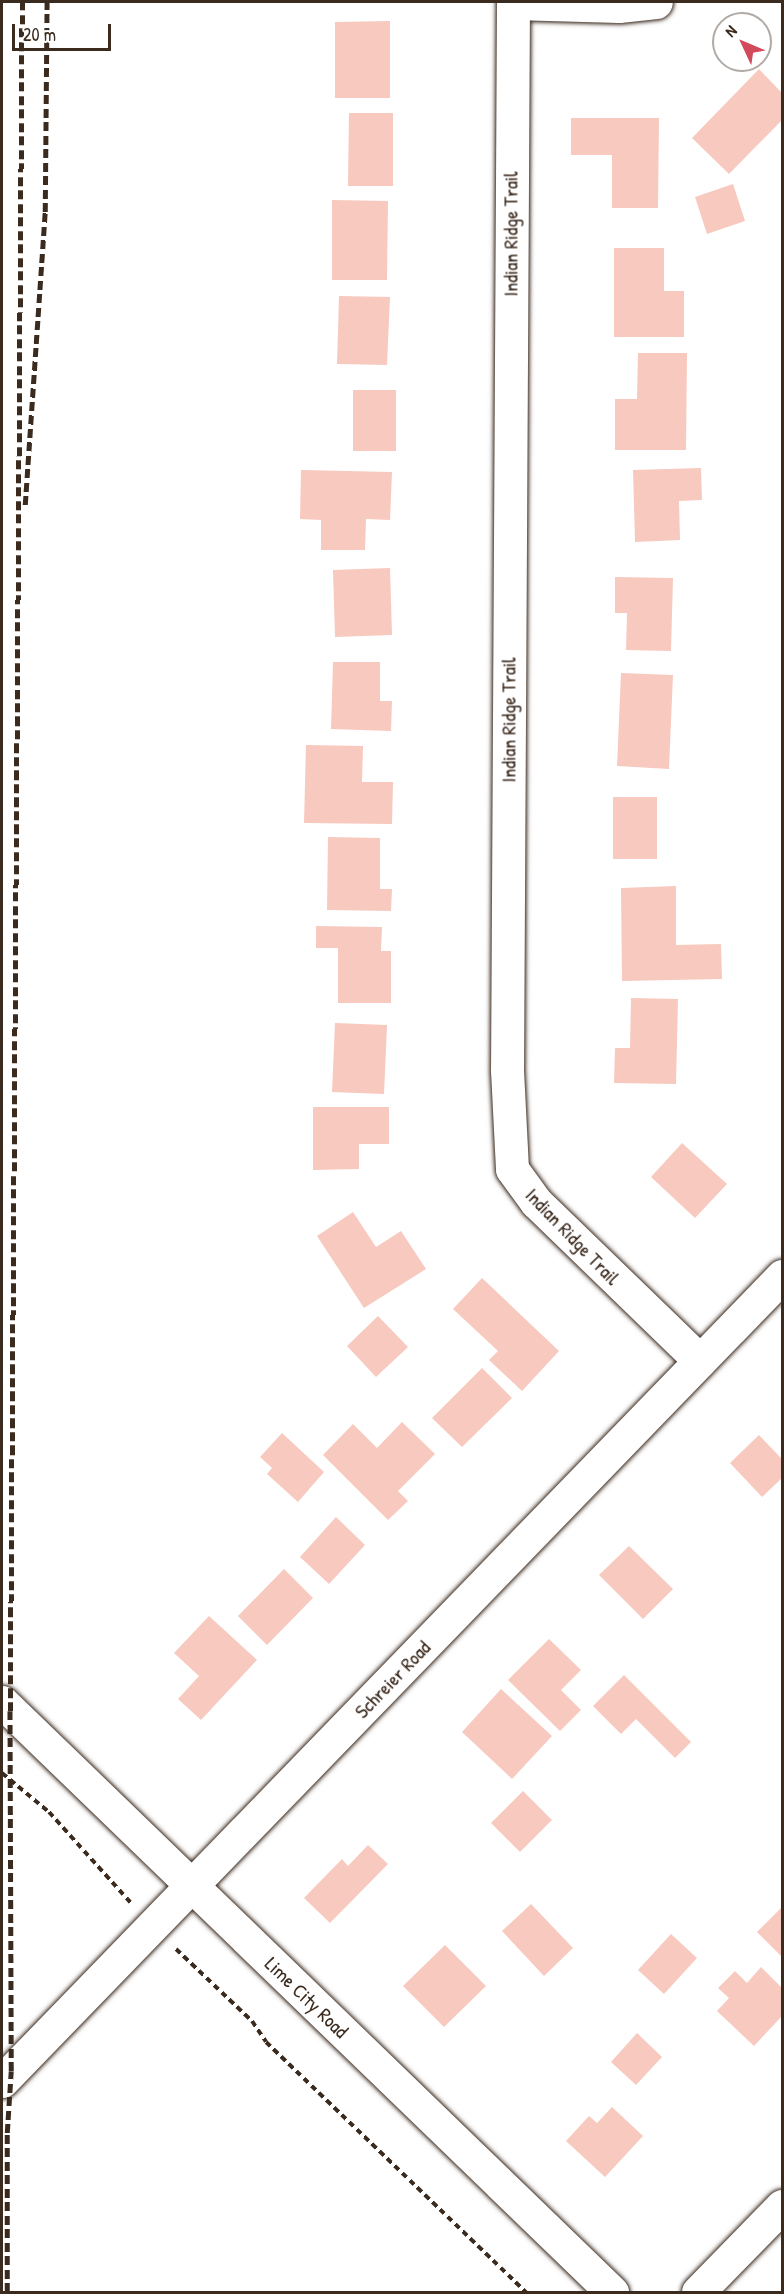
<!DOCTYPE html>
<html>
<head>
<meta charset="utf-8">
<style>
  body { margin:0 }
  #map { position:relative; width:784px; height:2294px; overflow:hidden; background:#fff; font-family:"Patrick Hand",sans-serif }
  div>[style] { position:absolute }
  .building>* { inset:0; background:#f8c9be }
  .path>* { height:4px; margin-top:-2px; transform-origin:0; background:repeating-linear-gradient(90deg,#3b2a1e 0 6px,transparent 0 10.5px) }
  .roads { filter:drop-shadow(0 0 2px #3b2a1e) drop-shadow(0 0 2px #3b2a1e) }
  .minor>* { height:33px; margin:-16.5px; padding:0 16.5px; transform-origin:16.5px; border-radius:16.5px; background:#fff }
  .rail>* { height:4.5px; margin-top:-2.25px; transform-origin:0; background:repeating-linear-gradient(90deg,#3b2a1e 0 9px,transparent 0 13.5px) }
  span { translate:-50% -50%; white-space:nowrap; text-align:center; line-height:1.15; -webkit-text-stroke:4.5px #fff; paint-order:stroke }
  .street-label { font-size:20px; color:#3b2a1e }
  .frame { position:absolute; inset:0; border:3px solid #3b2a1e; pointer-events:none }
  .north { position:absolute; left:712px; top:12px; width:60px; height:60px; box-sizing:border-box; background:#fff; border:2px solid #b1aaa5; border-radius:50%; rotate:314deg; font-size:16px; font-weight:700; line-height:24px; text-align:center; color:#3b2a1e }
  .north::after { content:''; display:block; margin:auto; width:21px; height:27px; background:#d1495b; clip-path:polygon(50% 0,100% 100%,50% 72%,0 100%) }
  .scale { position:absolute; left:12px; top:24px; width:99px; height:27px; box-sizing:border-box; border:3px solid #3b2a1e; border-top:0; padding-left:8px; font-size:18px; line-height:21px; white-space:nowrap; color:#3b2a1e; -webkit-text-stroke:4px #fff; paint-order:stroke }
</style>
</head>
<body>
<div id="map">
  <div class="building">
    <i style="clip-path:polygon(390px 21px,390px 98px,335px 98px,335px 22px)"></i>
    <i style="clip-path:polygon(759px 69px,782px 93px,782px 120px,729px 174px,692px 138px)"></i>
    <i style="clip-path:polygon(349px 113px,393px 113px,393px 186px,348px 186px)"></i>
    <i style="clip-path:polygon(571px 118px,659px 118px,658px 208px,612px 208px,612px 155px,571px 155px)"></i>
    <i style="clip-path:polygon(733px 184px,745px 221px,707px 234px,695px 197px)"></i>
    <i style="clip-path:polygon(332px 200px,388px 201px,387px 280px,332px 280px)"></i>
    <i style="clip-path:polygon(614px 248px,664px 248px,664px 291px,684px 291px,684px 337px,614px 337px)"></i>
    <i style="clip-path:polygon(339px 296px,390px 297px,387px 365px,337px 364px)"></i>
    <i style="clip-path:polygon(638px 353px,687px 353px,686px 450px,615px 450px,615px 399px,637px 399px)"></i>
    <i style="clip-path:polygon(353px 390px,396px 390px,396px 451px,353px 451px)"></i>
    <i style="clip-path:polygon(701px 468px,702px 500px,679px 501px,680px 540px,635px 542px,633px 470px)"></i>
    <i style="clip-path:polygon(301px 470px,392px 472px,390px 520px,366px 519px,365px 550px,321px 550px,321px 520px,300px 519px)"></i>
    <i style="clip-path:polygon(390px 568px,392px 635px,335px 637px,333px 570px)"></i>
    <i style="clip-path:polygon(615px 577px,673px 578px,671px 651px,626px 650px,627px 613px,615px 613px)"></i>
    <i style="clip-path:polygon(333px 662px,380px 662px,380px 701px,392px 701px,391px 731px,331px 729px)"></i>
    <i style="clip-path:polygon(621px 673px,673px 675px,669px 769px,617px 766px)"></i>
    <i style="clip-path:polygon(306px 745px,363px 746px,362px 782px,393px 782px,392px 824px,304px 823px)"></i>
    <i style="clip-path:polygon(613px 797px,657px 797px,657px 859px,613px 859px)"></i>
    <i style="clip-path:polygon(328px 837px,380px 838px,380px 889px,392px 889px,391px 911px,327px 910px)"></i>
    <i style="clip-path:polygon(676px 886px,676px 945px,721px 944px,722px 979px,622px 981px,621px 888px)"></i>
    <i style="clip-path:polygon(316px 926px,382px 927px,381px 951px,391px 951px,391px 1003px,338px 1003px,338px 948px,316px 948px)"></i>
    <i style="clip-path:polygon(631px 998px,678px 999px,676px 1084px,614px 1083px,615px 1048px,630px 1048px)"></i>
    <i style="clip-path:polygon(335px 1023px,387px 1025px,384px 1094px,332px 1092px)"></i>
    <i style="clip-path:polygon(313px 1107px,389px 1107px,389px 1144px,359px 1144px,359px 1169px,313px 1170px)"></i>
    <i style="clip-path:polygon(682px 1143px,727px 1184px,695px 1218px,651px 1177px)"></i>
    <i style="clip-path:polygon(353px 1212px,376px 1247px,401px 1231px,426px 1269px,364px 1308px,317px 1236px)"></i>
    <i style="clip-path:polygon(482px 1278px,559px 1351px,522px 1391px,489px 1360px,498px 1351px,453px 1309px)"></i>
    <i style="clip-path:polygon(378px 1316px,408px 1347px,376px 1377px,347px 1346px)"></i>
    <i style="clip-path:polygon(482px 1368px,512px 1398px,462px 1447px,432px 1418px)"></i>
    <i style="clip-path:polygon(402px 1422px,435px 1454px,398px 1491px,408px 1501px,388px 1520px,323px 1455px,353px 1424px,377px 1448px)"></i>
    <i style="clip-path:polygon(282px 1433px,324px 1472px,298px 1502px,267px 1474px,272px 1468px,260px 1457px)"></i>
    <i style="clip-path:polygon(759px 1435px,782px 1459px,782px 1478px,762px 1497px,730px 1463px)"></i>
    <i style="clip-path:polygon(336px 1517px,365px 1545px,329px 1584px,300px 1557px)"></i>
    <i style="clip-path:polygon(629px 1546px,673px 1589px,643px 1619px,599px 1575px)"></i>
    <i style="clip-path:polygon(284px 1569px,313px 1598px,267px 1645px,238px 1616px)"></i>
    <i style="clip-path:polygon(209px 1616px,257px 1660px,201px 1720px,178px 1699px,199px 1676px,174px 1653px)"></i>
    <i style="clip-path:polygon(549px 1639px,581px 1670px,561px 1690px,581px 1710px,560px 1731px,508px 1680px)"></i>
    <i style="clip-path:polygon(624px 1675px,691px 1742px,675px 1758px,636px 1719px,621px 1734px,593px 1706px)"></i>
    <i style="clip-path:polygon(501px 1689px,552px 1736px,512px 1779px,462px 1732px)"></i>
    <i style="clip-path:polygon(523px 1791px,552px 1820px,520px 1852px,491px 1823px)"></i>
    <i style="clip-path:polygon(368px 1845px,388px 1864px,330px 1923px,304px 1898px,342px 1859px,348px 1866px)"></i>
    <i style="clip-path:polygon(531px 1904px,573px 1948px,544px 1976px,502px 1931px)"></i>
    <i style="clip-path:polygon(782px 1907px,782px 1957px,757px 1932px)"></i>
    <i style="clip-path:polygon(671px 1934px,697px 1958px,664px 1994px,638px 1970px)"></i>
    <i style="clip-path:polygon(445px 1945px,486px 1986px,444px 2027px,403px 1986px)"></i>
    <i style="clip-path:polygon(761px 1967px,782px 1988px,782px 2016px,754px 2046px,717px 2011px,729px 1998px,718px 1988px,735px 1971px,747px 1983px)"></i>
    <i style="clip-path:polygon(637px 2033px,662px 2057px,636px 2085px,611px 2062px)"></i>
    <i style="clip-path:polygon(612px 2107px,643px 2136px,605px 2177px,566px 2141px,589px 2116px,597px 2123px)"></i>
  </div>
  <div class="path">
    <i style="left:2px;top:1773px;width:61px;rotate:39.7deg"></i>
    <i style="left:49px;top:1812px;width:122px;rotate:48deg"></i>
    <i style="left:176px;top:1949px;width:105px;rotate:43.5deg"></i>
    <i style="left:252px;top:2021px;width:25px;rotate:56deg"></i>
    <i style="left:266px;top:2042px;width:361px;rotate:43.9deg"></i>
  </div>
  <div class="roads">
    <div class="minor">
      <i style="left:513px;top:2px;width:1068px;rotate:90.32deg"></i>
      <i style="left:507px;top:1070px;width:99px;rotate:87.1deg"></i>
      <i style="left:512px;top:1169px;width:41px;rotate:54deg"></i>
      <i style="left:536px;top:1202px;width:228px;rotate:44.1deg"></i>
      <i style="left:513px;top:3px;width:106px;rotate:1.6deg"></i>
      <i style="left:619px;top:6px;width:37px;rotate:-6deg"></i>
      <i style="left:2px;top:1702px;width:849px;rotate:44.05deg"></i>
      <i style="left:2px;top:2081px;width:1121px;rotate:-45.9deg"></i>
      <i style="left:698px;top:2292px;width:120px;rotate:-45.7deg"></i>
    </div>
  </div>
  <div class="rail">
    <i style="left:25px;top:505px;width:294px;rotate:-86.1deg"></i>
    <i style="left:45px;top:212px;width:210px;rotate:-89.5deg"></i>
    <i style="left:7px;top:2292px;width:159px;rotate:-90deg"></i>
    <i style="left:7px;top:2133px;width:62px;rotate:-86.3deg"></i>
    <i style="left:11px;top:2071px;width:360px;rotate:-90.2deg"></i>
    <i style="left:10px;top:1711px;width:1709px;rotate:-89.6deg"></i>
  </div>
  <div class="street-label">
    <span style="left:510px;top:234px;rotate:-90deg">Indian Ridge Trail</span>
    <span style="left:508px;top:720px;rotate:-90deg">Indian Ridge Trail</span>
    <span style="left:573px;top:1236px;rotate:46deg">Indian Ridge Trail</span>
    <span style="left:392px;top:1679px;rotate:-46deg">Schreier Road</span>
    <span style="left:307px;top:1997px;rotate:44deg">Lime City Road</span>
  </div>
  <div class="frame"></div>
  <div class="north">N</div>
  <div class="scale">20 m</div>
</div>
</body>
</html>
